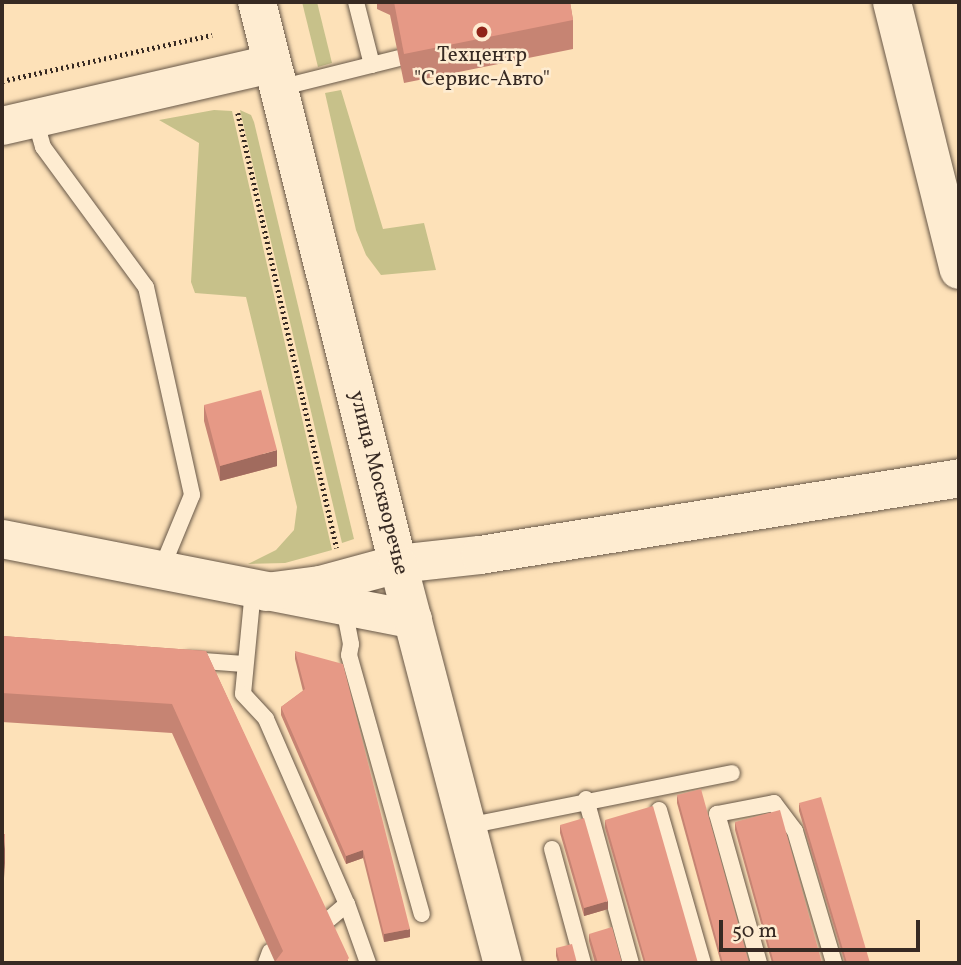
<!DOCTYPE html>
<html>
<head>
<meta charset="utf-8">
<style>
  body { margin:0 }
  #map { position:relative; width:961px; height:965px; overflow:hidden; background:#fde1b8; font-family:Vollkorn,serif }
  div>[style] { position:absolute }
  .green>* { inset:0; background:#c7c18a }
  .path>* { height:4.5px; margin-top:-2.25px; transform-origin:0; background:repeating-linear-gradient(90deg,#372a23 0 2px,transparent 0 5.5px) }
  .roads { filter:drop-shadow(0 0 2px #685848) drop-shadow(0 0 2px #685848) }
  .service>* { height:16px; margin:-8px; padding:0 8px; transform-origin:8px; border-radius:8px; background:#feecd1 }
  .tertiary>* { height:38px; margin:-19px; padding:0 19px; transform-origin:19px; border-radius:19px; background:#feecd1 }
  .secondary>* { height:38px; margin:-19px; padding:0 19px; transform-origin:19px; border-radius:19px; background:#feecd1 }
  .wall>* { inset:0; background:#c68473 }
  .shaded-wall>* { inset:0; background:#a16b5e }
  .building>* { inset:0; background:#e69986 }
  .dots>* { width:19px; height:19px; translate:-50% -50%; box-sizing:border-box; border:4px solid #feecd1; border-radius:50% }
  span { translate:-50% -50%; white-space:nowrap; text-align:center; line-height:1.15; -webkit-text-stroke:5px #feecd1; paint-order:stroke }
  .poi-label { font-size:21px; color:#372a23 }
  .street-label { font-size:21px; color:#372a23 }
  .frame { position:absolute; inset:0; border:4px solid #372a23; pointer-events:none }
  .scale { position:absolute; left:719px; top:920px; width:201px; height:32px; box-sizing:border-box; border:4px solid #372a23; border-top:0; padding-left:9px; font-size:21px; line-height:24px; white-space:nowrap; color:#372a23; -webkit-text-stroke:5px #feecd1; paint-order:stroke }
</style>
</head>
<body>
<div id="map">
  <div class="green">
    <i style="clip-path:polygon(302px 2px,317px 2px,332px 63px,318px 67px)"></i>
    <i style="clip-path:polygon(341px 90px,383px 229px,424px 223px,436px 270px,381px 275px,366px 255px,356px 230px,325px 93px)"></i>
    <i style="clip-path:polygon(214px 110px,232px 111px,332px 550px,285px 563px,248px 564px,276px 550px,294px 530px,297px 507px,246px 297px,195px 293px,191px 282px,199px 143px,159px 120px)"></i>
    <i style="clip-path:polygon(240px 110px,251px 115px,254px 122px,354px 539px,342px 543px)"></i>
  </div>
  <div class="path">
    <i style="left:2px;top:81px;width:215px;rotate:-12.4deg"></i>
    <i style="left:238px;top:113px;width:446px;rotate:77.2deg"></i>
  </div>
  <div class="roads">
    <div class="service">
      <i style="left:356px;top:2px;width:65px;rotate:75.7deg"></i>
      <i style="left:279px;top:88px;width:124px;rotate:-14deg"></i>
      <i style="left:35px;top:119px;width:29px;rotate:74deg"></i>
      <i style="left:43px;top:147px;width:174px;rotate:53.7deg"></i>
      <i style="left:146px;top:287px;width:213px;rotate:77.5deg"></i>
      <i style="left:192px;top:495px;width:81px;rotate:112.5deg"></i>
      <i style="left:253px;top:590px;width:104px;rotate:95.5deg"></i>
      <i style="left:243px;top:694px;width:34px;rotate:47deg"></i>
      <i style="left:266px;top:719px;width:202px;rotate:66.4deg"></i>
      <i style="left:347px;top:904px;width:30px;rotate:140deg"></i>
      <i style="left:344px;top:608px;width:37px;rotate:79deg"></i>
      <i style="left:351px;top:644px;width:11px;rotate:100deg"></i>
      <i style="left:349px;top:655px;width:269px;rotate:74.3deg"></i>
      <i style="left:190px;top:660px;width:54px;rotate:4.2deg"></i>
      <i style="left:586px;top:799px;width:170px;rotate:74.7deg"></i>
      <i style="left:659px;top:810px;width:159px;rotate:74deg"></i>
      <i style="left:467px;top:826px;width:270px;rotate:-11.3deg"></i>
      <i style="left:552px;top:849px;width:118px;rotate:74.8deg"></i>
      <i style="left:347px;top:904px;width:63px;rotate:70.4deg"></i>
      <i style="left:266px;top:963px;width:12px;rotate:-70deg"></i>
      <i style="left:759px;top:963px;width:155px;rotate:-105.7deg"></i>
      <i style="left:717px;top:814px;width:58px;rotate:-10.9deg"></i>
      <i style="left:774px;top:803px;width:35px;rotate:53deg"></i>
      <i style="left:795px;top:831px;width:138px;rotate:73.5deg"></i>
    </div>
    <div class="tertiary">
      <i style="left:2px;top:126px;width:276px;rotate:-13deg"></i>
      <i style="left:2px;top:539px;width:419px;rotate:11.1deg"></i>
      <i style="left:266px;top:592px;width:54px;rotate:-7.4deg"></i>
      <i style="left:320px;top:585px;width:81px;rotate:-15.1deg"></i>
      <i style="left:398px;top:564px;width:82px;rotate:-6.3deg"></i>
      <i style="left:480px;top:555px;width:485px;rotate:-9.1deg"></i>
    </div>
    <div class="secondary">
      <i style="left:257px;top:2px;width:579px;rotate:75.92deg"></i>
      <i style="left:398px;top:564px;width:413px;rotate:75.3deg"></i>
      <i style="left:892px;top:2px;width:276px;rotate:76deg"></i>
    </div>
  </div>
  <div class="wall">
    <i style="clip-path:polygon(377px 2px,570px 2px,573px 20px,573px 49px,404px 83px,390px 15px,377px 9px)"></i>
    <i style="clip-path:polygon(204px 405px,277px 466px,220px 481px,204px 421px)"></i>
    <i style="clip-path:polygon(2px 636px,206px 651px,349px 963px,275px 962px,172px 733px,2px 722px)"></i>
    <i style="clip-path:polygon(295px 651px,410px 937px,384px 942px,363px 858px,346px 864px,281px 715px,281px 707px,303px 691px,295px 659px)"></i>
    <i style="clip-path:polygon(677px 795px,749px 963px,721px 963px,677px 803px)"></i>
    <i style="clip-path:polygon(799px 803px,870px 963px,845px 963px,799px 811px)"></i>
    <i style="clip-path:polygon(605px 820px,698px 963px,644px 963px,605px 828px)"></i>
    <i style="clip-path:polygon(735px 822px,822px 963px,772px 963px,735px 830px)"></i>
    <i style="clip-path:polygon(560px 825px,608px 909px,584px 916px,560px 833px)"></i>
    <i style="clip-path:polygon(589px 934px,622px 963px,595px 963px,589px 941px)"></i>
    <i style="clip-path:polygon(556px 948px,577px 963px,558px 963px,556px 956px)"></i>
  </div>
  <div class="shaded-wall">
    <i style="clip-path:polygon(277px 450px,277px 466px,220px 481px,220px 466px)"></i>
    <i style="clip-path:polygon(5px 834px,5px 863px,2px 907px,2px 878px)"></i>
    <i style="clip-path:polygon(363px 850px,363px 858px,346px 864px,346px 856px)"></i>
    <i style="clip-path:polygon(608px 901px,608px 909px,584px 916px,584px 908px)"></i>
    <i style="clip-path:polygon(410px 929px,410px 937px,384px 942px,384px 934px)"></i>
  </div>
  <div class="building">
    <i style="clip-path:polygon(394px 2px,570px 2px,573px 20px,404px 54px)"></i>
    <i style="clip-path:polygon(261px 390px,277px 450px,220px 466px,204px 405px)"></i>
    <i style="clip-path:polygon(2px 636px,206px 651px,349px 958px,345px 963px,274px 963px,283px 951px,172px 704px,2px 693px)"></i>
    <i style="clip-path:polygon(295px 651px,343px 664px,410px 929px,384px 934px,363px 850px,346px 856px,281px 707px,305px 689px)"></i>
    <i style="clip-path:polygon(701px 789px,749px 963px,723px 963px,677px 795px)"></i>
    <i style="clip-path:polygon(821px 797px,870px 963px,847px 963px,799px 803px)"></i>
    <i style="clip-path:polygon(653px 806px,698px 963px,646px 963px,605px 820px)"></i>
    <i style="clip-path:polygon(780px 810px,822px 963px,774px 963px,735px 822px)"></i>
    <i style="clip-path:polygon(584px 818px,608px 901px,584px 908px,560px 825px)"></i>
    <i style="clip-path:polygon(2px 834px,5px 834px,2px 878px)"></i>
    <i style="clip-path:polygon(612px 927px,622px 963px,598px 963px,589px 934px)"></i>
    <i style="clip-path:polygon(572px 944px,577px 963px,560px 963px,556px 948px)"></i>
  </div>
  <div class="dots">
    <i style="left:482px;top:32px;background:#8f2418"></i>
  </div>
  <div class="poi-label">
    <span style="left:482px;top:68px">Техцентр<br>"Сервис-Авто"</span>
  </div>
  <div class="street-label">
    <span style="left:378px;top:483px;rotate:76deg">улица Москворечье</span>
  </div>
  <div class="frame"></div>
  <div class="scale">50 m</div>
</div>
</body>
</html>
